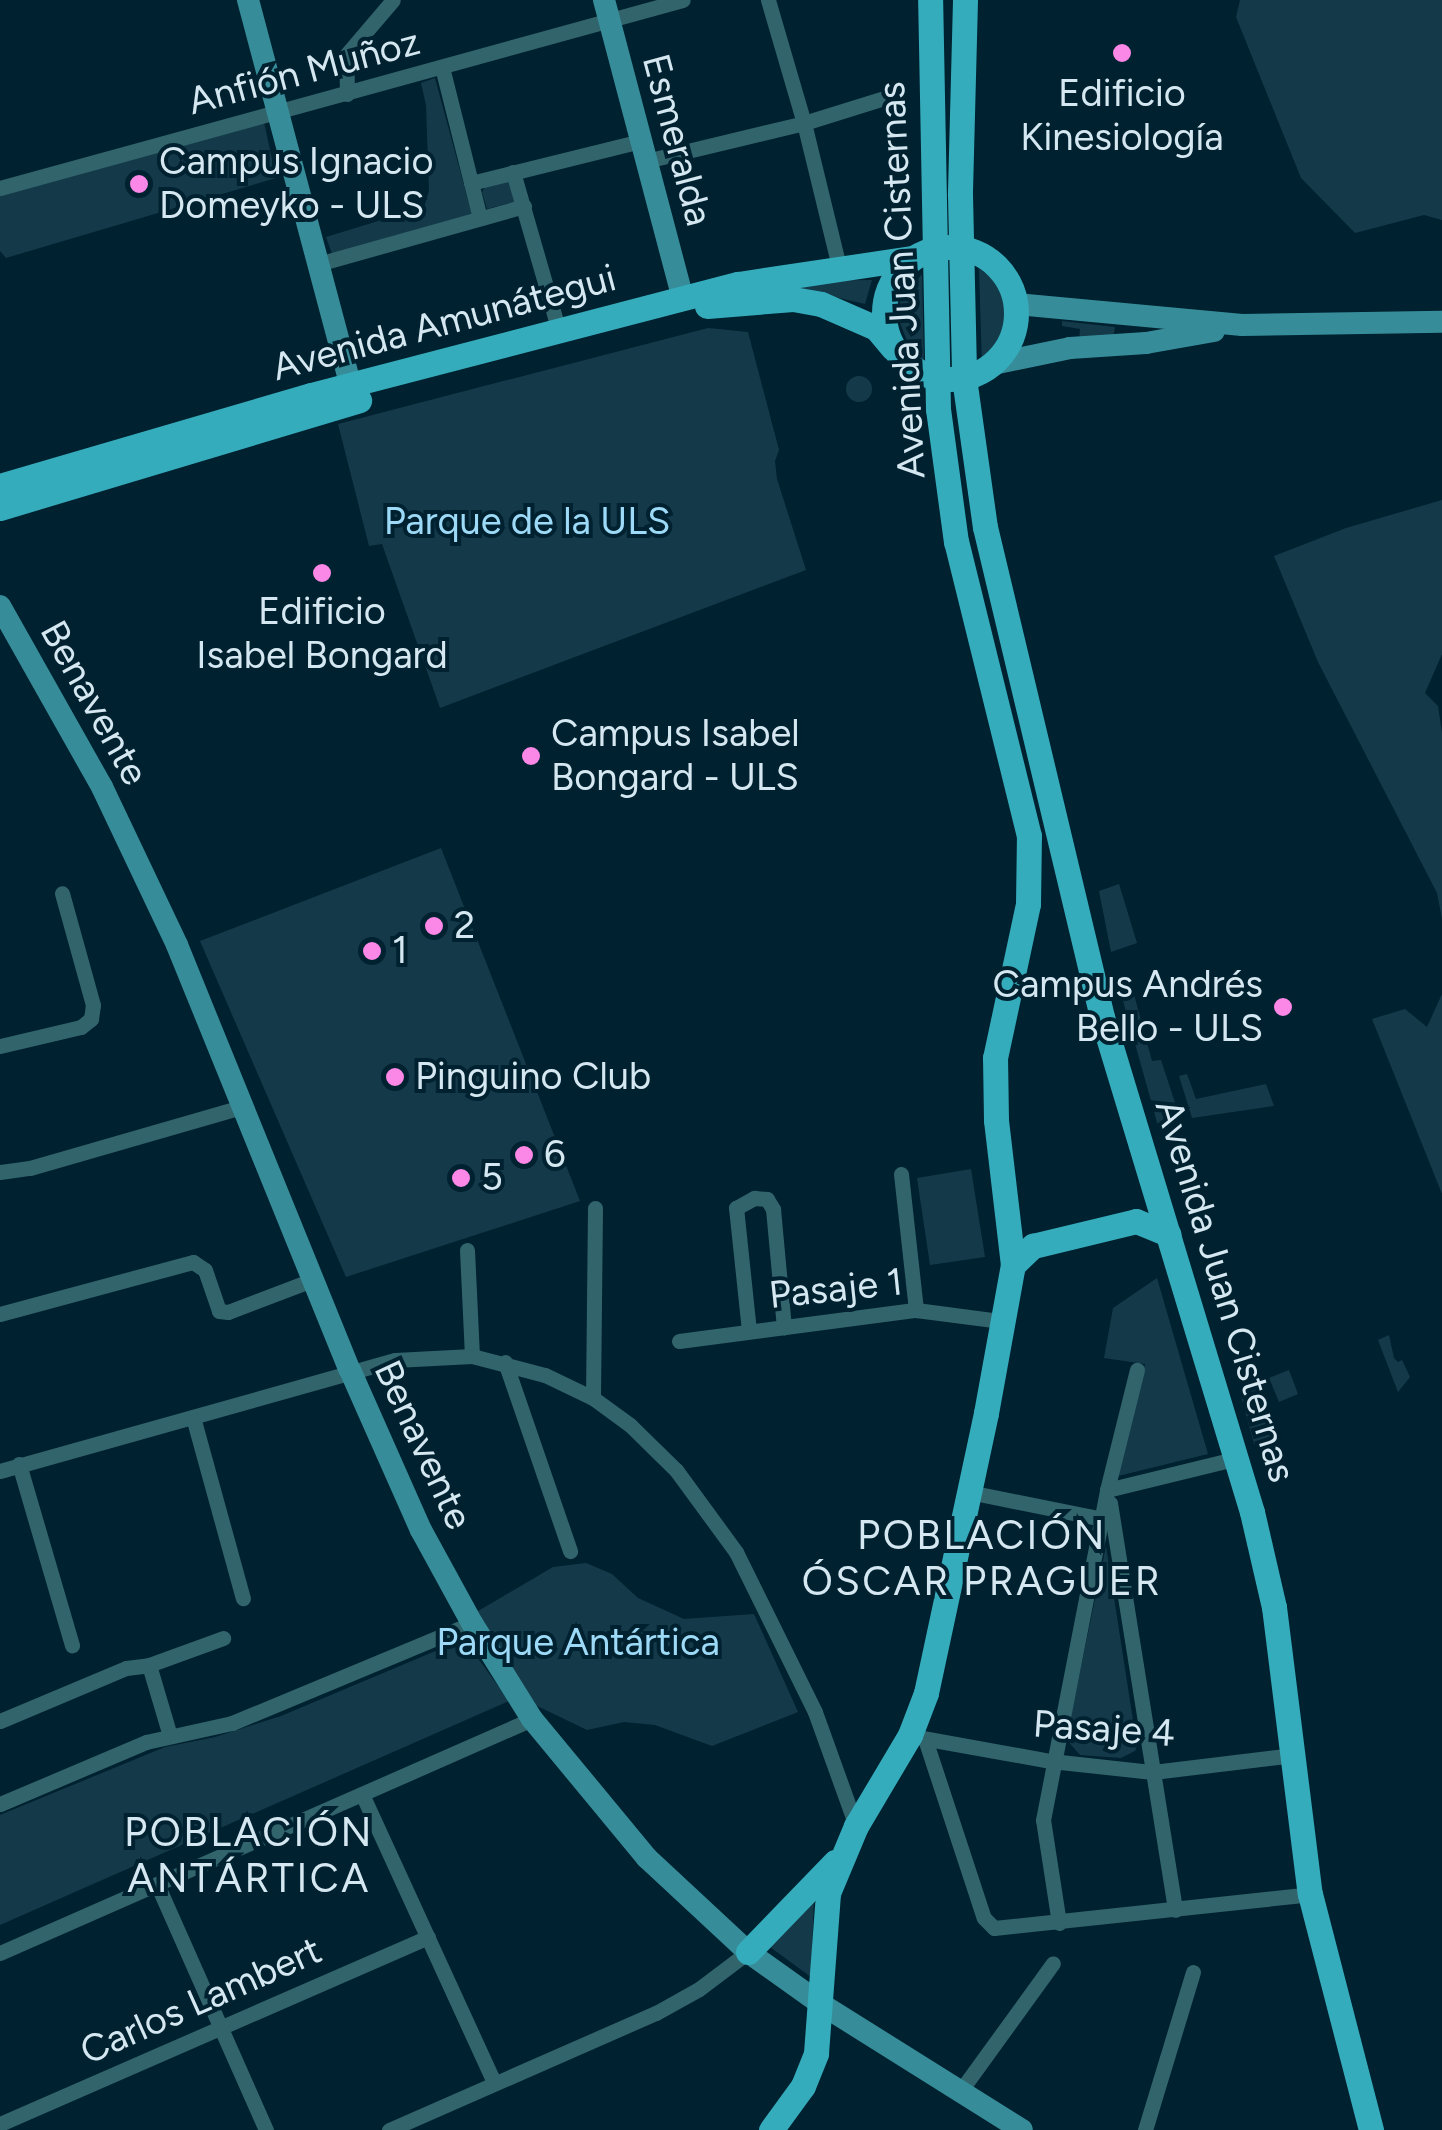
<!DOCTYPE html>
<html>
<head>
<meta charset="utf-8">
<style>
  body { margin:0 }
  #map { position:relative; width:1442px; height:2130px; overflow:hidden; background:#00212f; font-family:Figtree,sans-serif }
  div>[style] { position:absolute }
  .green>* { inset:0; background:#143a4a }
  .round { border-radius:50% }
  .street>* { height:15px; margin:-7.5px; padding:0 7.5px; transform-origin:7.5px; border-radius:7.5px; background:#32646c }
  .secondary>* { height:22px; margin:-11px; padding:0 11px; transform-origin:11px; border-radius:11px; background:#368d99 }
  .primary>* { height:25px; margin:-12.5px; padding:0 12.5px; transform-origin:12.5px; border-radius:12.5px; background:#35acbc }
  .primary>.ring { margin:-12.5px; padding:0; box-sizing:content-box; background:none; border:25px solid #35acbc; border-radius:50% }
  .dots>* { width:28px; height:28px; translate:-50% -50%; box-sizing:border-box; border:5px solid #00212f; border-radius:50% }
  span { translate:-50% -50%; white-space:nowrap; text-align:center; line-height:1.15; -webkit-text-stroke:8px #00212f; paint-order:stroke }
  .street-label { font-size:38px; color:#d5e8f1 }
  .poi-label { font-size:38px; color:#d5e8f1 }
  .left { translate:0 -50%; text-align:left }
  .right { translate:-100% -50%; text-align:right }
  .park-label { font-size:38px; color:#9ddaf7 }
  .neighbourhood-label { font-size:40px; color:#d5e8f1; letter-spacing:2.5px }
</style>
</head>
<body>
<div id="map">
  <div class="green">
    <i style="clip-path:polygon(1240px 0,1442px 0,1442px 220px,1424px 215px,1355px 233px,1301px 178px,1236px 17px)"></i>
    <i style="clip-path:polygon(435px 78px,472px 215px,332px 254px,326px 237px,424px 207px,429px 191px,426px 105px,421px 83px)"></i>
    <i style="clip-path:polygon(264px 122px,276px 178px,6px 258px,0 251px,0 195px)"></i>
    <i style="clip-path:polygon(502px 179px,511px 183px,517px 201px,487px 209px,482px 192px,486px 185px)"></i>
    <i style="clip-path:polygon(979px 268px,1002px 287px,1011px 315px,1005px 343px,982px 367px)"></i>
    <i style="clip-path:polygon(922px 274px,924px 363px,912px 353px,898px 318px,900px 301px)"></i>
    <i style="clip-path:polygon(872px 280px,865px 304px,822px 294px,755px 294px,789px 281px)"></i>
    <i style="clip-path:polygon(1062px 321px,1115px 327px,1113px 341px,1079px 342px,1080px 329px,1062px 326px)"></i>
    <i style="clip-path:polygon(708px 328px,748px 332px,779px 450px,775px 461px,777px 479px,806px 570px,440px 708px,382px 544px,369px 546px,338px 424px)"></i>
    <i class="round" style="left:846px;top:376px;width:26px;height:26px"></i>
    <i style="clip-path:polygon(1442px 500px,1442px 654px,1425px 693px,1438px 706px,1442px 733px,1442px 919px,1437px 893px,1318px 662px,1274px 556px,1346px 528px)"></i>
    <i style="clip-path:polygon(441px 848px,580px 1201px,346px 1277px,200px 941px)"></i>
    <i style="clip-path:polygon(1119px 884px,1137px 943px,1111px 952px,1099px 891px)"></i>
    <i style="clip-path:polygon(1132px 987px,1152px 1061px,1161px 1060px,1182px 1124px,1160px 1133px,1120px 990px)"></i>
    <i style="clip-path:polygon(1442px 994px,1442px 1194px,1372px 1019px,1405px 1009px,1427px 1027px)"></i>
    <i style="clip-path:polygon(1187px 1074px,1196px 1099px,1266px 1084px,1274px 1106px,1192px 1118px,1179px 1076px)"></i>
    <i style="clip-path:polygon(971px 1169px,985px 1257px,930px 1265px,917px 1178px)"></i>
    <i style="clip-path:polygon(1157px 1278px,1208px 1454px,1118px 1476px,1145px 1364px,1104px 1358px,1113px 1308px)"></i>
    <i style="clip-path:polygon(1389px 1335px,1394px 1358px,1398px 1362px,1402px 1360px,1410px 1377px,1398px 1392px,1378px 1340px)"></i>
    <i style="clip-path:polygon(1289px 1370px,1298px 1394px,1279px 1402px,1269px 1378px)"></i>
    <i style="clip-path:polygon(1256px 1383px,1278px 1435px,1254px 1444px,1239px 1389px)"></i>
    <i style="clip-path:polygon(1106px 1546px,1137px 1746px,1135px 1751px,1121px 1758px,1080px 1755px,1066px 1739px)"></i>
    <i style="clip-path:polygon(586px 1563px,612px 1574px,638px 1598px,684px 1619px,754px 1614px,798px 1712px,712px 1746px,655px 1725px,624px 1722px,587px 1730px,527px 1701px,473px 1614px,553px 1567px)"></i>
    <i style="clip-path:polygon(464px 1639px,509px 1701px,0 1925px,0 1815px,165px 1747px,215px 1737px,281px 1716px)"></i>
    <i style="clip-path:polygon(814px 1897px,811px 1977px,770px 1947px)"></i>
  </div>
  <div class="street">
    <i style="left:768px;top:0;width:128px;rotate:73.7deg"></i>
    <i style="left:804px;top:123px;width:148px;rotate:76.3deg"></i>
    <i style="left:442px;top:67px;width:156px;rotate:75.9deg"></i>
    <i style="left:347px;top:94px;width:39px;rotate:-91deg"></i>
    <i style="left:346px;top:55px;width:72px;rotate:-49.5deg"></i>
    <i style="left:646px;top:161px;width:163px;rotate:-13.5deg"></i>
    <i style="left:804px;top:123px;width:97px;rotate:-17.3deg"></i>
    <i style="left:513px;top:172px;width:166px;rotate:73.9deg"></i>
    <i style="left:471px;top:183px;width:175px;rotate:-13.9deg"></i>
    <i style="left:0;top:188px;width:708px;rotate:-15.39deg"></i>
    <i style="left:318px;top:264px;width:214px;rotate:-15.7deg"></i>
    <i style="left:0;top:1046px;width:83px;rotate:-13.2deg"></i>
    <i style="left:81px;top:1027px;width:13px;rotate:-39deg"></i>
    <i style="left:91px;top:1019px;width:14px;rotate:-82deg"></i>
    <i style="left:93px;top:1005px;width:116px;rotate:-105.5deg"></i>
    <i style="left:0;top:1172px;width:30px;rotate:-8deg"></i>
    <i style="left:30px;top:1168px;width:221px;rotate:-16.1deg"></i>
    <i style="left:901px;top:1174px;width:137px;rotate:83.7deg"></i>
    <i style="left:467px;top:1250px;width:106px;rotate:87.3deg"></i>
    <i style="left:0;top:1314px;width:200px;rotate:-15.1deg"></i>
    <i style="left:193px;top:1262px;width:14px;rotate:34deg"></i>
    <i style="left:205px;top:1270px;width:43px;rotate:71.1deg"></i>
    <i style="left:219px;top:1311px;width:9px;rotate:6deg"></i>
    <i style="left:228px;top:1312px;width:90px;rotate:-20.9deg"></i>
    <i style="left:749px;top:1331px;width:124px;rotate:-96deg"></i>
    <i style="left:736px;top:1208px;width:21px;rotate:-29deg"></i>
    <i style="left:754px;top:1198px;width:13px;rotate:4deg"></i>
    <i style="left:767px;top:1199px;width:12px;rotate:59deg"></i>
    <i style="left:773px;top:1209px;width:119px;rotate:84.7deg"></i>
    <i style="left:679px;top:1341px;width:239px;rotate:-7.5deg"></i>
    <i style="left:916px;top:1310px;width:86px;rotate:7.4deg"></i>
    <i style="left:505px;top:1362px;width:200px;rotate:71deg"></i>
    <i style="left:593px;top:1398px;width:190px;rotate:-89.4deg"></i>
    <i style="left:193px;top:1417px;width:188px;rotate:74.6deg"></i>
    <i style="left:19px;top:1464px;width:189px;rotate:73.7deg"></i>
    <i style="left:0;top:1471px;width:410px;rotate:-15.7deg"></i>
    <i style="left:395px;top:1360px;width:77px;rotate:-3deg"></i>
    <i style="left:472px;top:1356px;width:75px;rotate:14.6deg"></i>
    <i style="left:545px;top:1375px;width:53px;rotate:25.6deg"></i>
    <i style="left:593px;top:1398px;width:46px;rotate:36.1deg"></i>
    <i style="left:630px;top:1425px;width:64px;rotate:44.4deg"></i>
    <i style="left:676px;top:1470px;width:102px;rotate:53.8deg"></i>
    <i style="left:736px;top:1552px;width:178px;rotate:63.7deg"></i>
    <i style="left:815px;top:1712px;width:121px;rotate:70.2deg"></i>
    <i style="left:1107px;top:1490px;width:135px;rotate:-13.7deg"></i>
    <i style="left:969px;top:1492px;width:142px;rotate:11.4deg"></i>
    <i style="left:1110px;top:1503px;width:412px;rotate:80.9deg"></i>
    <i style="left:149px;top:1665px;width:74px;rotate:73.5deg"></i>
    <i style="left:0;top:1721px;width:137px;rotate:-22.8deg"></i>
    <i style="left:126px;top:1668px;width:23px;rotate:-7deg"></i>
    <i style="left:149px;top:1665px;width:79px;rotate:-20deg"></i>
    <i style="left:917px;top:1737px;width:136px;rotate:10.2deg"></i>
    <i style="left:1051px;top:1761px;width:103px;rotate:6.2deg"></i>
    <i style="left:1153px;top:1772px;width:142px;rotate:-6.9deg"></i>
    <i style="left:925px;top:1739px;width:188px;rotate:71.8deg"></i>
    <i style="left:984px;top:1918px;width:14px;rotate:45deg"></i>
    <i style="left:994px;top:1928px;width:318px;rotate:-6.1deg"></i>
    <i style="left:362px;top:1794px;width:317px;rotate:65.4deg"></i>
    <i style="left:0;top:1804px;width:159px;rotate:-23deg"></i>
    <i style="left:146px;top:1742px;width:88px;rotate:-12.5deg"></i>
    <i style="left:232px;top:1723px;width:260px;rotate:-22.6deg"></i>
    <i style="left:157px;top:1884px;width:269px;rotate:66.1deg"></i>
    <i style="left:1059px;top:1923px;width:104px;rotate:-98.8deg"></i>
    <i style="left:1043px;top:1820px;width:336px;rotate:-79deg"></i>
    <i style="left:1107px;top:1490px;width:124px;rotate:-76deg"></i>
    <i style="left:0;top:1953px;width:581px;rotate:-23.74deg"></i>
    <i style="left:959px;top:2093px;width:160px;rotate:-54.1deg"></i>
    <i style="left:0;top:2124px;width:467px;rotate:-23.6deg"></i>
    <i style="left:389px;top:2130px;width:292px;rotate:-23.7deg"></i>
    <i style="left:656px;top:2013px;width:49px;rotate:-29.2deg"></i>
    <i style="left:699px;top:1989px;width:61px;rotate:-37.1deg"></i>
    <i style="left:1145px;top:2130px;width:165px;rotate:-73.1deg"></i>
  </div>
  <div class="secondary">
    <i style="left:248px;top:0;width:415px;rotate:75.1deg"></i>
    <i style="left:604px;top:0;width:308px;rotate:75.2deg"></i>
    <i style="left:1016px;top:304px;width:227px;rotate:5.3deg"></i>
    <i style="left:1242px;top:325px;width:200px;rotate:-0.9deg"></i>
    <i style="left:993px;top:364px;width:79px;rotate:-11.7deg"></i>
    <i style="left:1070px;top:348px;width:76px;rotate:-3.8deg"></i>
    <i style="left:1146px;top:343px;width:69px;rotate:-10deg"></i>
    <i style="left:0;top:606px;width:208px;rotate:60.6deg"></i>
    <i style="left:102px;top:787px;width:175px;rotate:64.6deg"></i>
    <i style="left:177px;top:945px;width:459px;rotate:67.9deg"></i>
    <i style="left:350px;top:1370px;width:175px;rotate:66.1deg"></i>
    <i style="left:421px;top:1530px;width:106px;rotate:61.3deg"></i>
    <i style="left:472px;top:1623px;width:113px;rotate:58deg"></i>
    <i style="left:532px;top:1719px;width:180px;rotate:50.4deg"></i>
    <i style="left:647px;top:1858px;width:138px;rotate:42.9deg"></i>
    <i style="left:748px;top:1952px;width:90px;rotate:35.5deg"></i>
    <i style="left:821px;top:2004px;width:237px;rotate:32.1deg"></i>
  </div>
  <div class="primary">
    <i style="left:965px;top:0;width:195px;rotate:91.5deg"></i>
    <i style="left:960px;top:195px;width:183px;rotate:88.7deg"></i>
    <i style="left:964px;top:378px;width:150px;rotate:82deg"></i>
    <i style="left:985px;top:527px;width:504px;rotate:76.57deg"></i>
    <i style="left:1102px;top:1017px;width:517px;rotate:73.14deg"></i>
    <i style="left:1252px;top:1512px;width:98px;rotate:77deg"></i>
    <i style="left:1274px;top:1607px;width:289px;rotate:82.9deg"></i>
    <i style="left:1310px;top:1894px;width:244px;rotate:75.5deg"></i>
    <i class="ring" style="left:884px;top:247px;width:107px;height:107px"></i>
    <i style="left:707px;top:306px;width:86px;rotate:-4.7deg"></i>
    <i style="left:793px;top:299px;width:28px;rotate:10deg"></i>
    <i style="left:821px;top:304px;width:60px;rotate:23.6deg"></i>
    <i style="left:876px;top:328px;width:26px;rotate:50deg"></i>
    <i style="left:0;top:486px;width:324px;rotate:-16.3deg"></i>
    <i style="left:311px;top:395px;width:441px;rotate:-14.6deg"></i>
    <i style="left:738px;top:284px;width:177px;rotate:-8.5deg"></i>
    <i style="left:0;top:508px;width:375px;rotate:-16.7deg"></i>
    <i style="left:1013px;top:1265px;width:28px;rotate:-44deg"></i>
    <i style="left:1033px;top:1246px;width:106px;rotate:-13.6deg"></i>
    <i style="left:1136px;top:1221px;width:35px;rotate:22deg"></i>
    <i style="left:748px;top:1952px;width:125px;rotate:-46deg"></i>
    <i style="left:771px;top:2130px;width:54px;rotate:-54deg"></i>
    <i style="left:803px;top:2086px;width:35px;rotate:-68deg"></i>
    <i style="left:816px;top:2053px;width:160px;rotate:-85.7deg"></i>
    <i style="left:828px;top:1893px;width:73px;rotate:-67.3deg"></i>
    <i style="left:856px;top:1826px;width:106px;rotate:-59.3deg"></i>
    <i style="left:910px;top:1735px;width:45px;rotate:-69.1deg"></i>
    <i style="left:926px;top:1693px;width:286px;rotate:-77.9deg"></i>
    <i style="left:986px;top:1413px;width:150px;rotate:-79.7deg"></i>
    <i style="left:1013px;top:1265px;width:146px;rotate:-96.7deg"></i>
    <i style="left:996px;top:1120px;width:62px;rotate:-90.9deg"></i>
    <i style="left:995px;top:1058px;width:157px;rotate:-77.9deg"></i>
    <i style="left:1028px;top:904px;width:68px;rotate:-89.2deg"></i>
    <i style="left:1029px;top:836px;width:303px;rotate:-103.9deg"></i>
    <i style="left:956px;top:542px;width:134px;rotate:-97.7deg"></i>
    <i style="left:938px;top:409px;width:409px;rotate:-91.1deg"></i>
  </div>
  <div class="dots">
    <i style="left:1122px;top:53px;background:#fb87e6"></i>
    <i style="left:139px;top:184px;background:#fb87e6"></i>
    <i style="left:322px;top:573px;background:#fb87e6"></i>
    <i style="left:531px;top:756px;background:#fb87e6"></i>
    <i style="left:434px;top:926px;background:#fb87e6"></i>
    <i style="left:372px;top:951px;background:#fb87e6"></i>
    <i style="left:1283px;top:1007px;background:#fb87e6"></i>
    <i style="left:395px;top:1077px;background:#fb87e6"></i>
    <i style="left:524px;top:1155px;background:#fb87e6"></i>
    <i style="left:461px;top:1178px;background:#fb87e6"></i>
  </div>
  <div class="street-label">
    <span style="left:304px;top:72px;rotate:-15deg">Anfión Muñoz</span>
    <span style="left:677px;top:140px;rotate:75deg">Esmeralda</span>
    <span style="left:902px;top:280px;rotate:-93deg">Avenida Juan Cisternas</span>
    <span style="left:444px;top:323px;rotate:-15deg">Avenida Amunátegui</span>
    <span style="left:94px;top:703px;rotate:61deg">Benavente</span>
    <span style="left:836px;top:1289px;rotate:-6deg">Pasaje 1</span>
    <span style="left:1225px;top:1291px;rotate:73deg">Avenida Juan Cisternas</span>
    <span style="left:423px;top:1445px;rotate:65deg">Benavente</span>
    <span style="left:1104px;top:1729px;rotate:4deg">Pasaje 4</span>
    <span style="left:201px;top:2001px;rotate:-24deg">Carlos Lambert</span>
  </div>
  <div class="poi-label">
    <span style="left:1122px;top:116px">Edificio<br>Kinesiología</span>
    <span class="left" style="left:159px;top:184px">Campus Ignacio<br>Domeyko - ULS</span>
    <span style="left:322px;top:634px">Edificio<br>Isabel Bongard</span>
    <span class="left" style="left:551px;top:756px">Campus Isabel<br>Bongard - ULS</span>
    <span class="left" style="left:454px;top:926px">2</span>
    <span class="left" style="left:392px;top:951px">1</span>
    <span class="right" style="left:1263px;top:1007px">Campus Andrés<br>Bello - ULS</span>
    <span class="left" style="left:415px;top:1077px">Pinguino Club</span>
    <span class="left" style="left:544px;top:1155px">6</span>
    <span class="left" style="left:481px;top:1178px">5</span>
  </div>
  <div class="park-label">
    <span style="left:527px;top:522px">Parque de la ULS</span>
    <span style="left:578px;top:1643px">Parque Antártica</span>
  </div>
  <div class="neighbourhood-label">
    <span style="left:982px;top:1558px">POBLACIÓN<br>ÓSCAR PRAGUER</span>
    <span style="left:249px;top:1855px">POBLACIÓN<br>ANTÁRTICA</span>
  </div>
</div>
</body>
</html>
